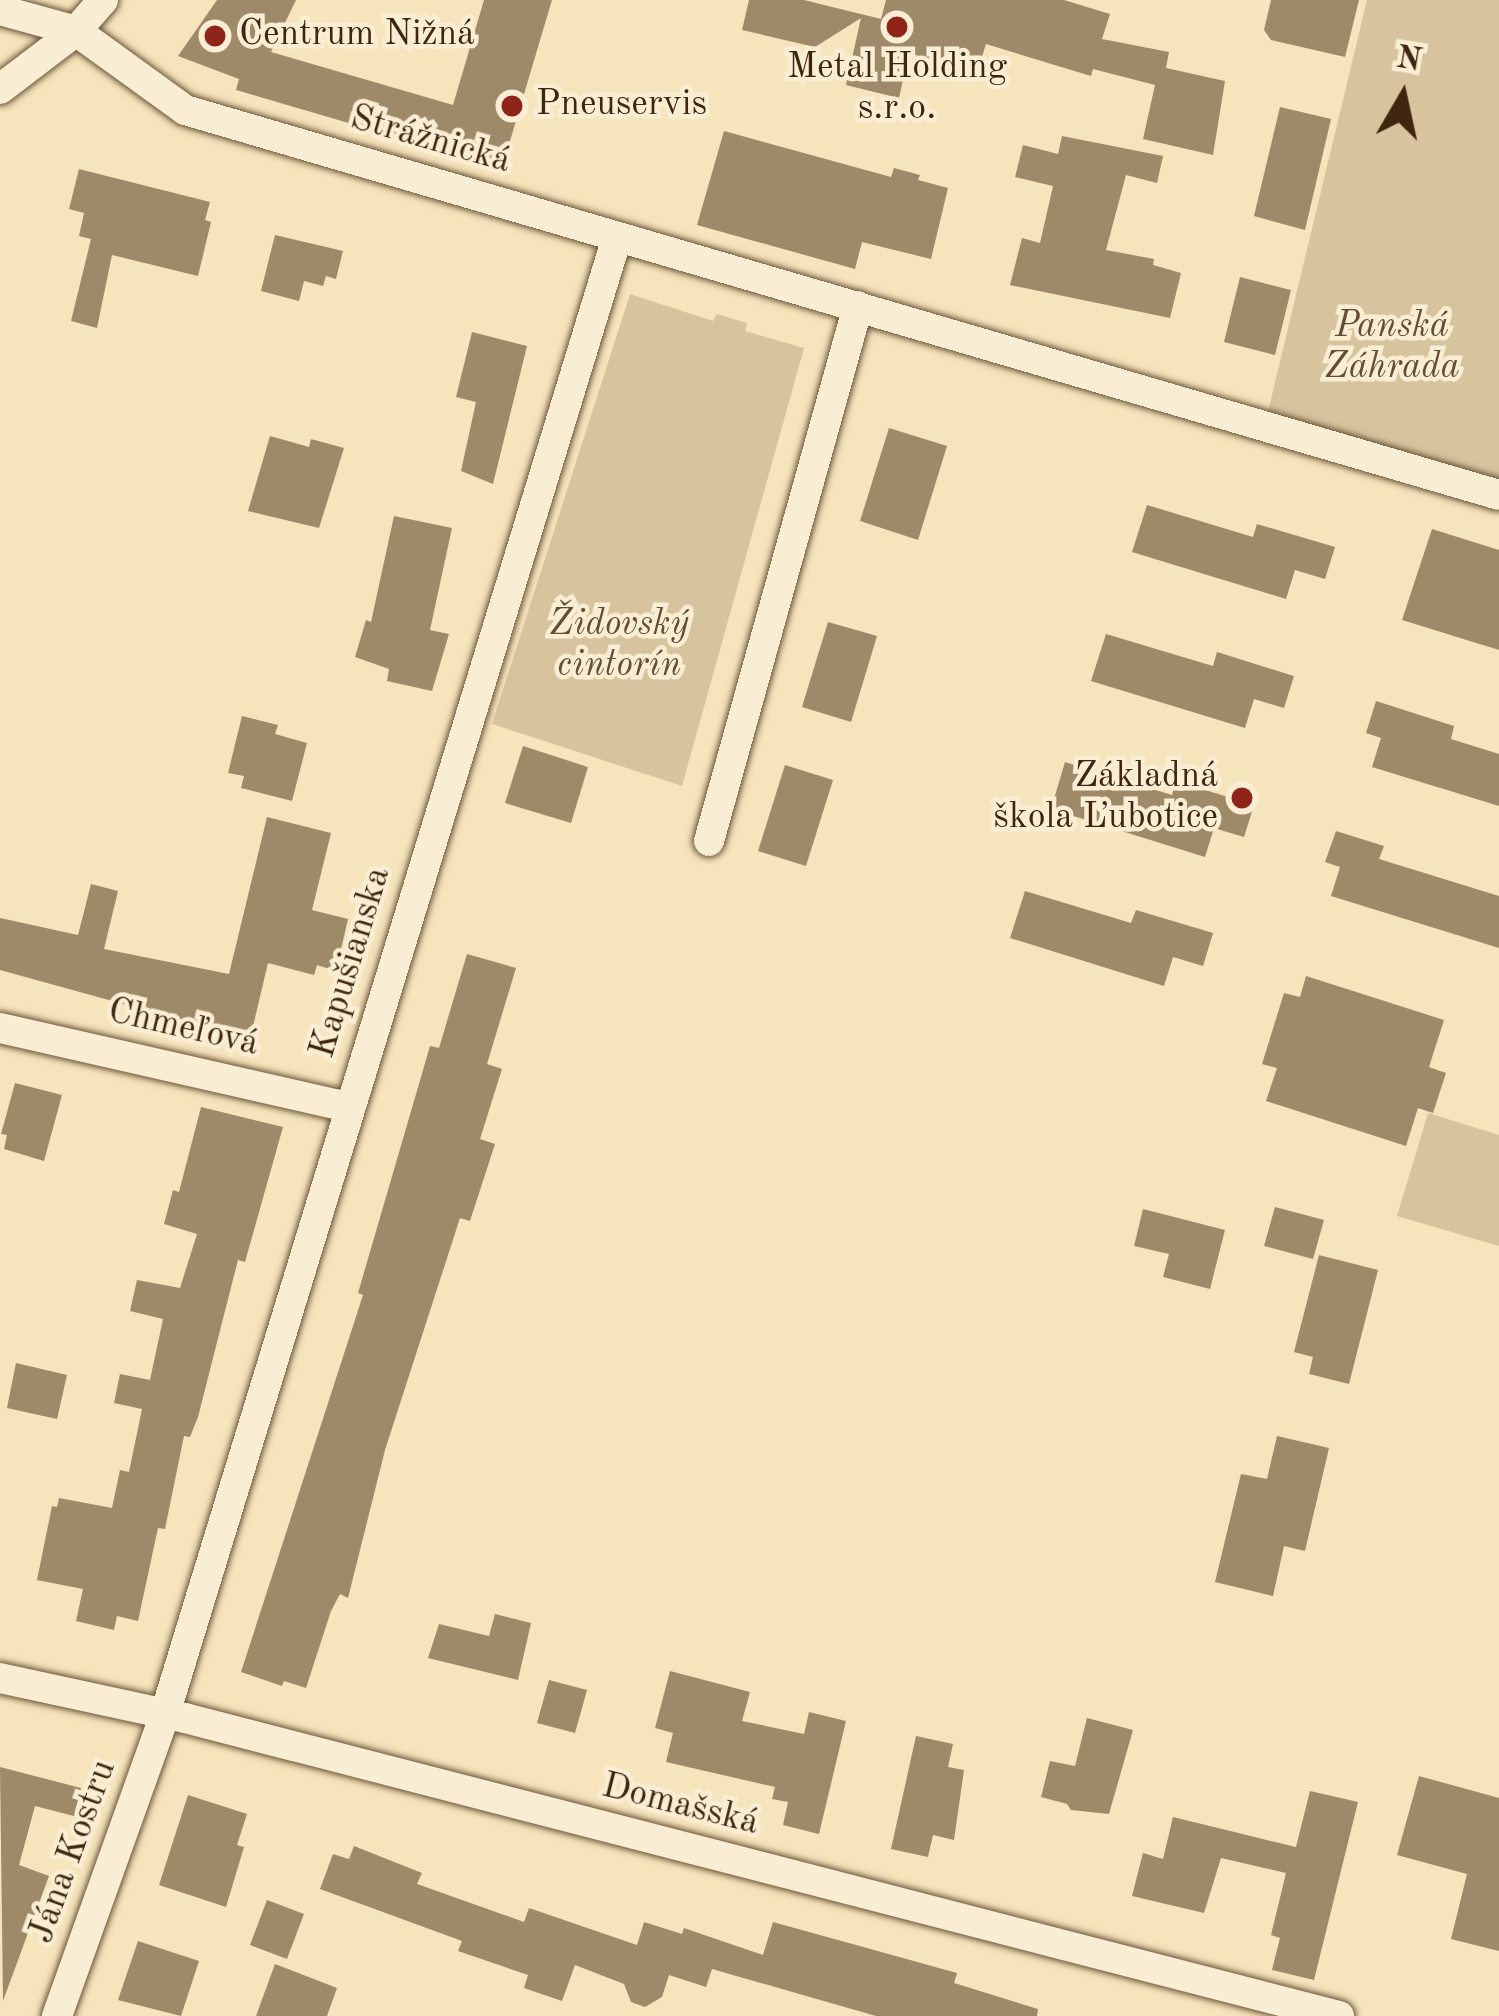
<!DOCTYPE html>
<html>
<head>
<meta charset="utf-8">
<style>
  body { margin:0 }
  #map { position:relative; width:1499px; height:2016px; overflow:hidden; background:#f6e4bc; font-family:"Old Standard TT",serif }
  div>[style] { position:absolute }
  .green>* { inset:0; background:#d7c49f }
  .building>* { inset:0; background:#9e8969 }
  .roads { filter:drop-shadow(0 0 3px #6c563a) drop-shadow(0 0 3px #6c563a) }
  .street>* { height:30px; margin:-15px; padding:0 15px; transform-origin:15px; border-radius:15px; background:#f9edd3 }
  .dots>* { width:33px; height:33px; translate:-50% -50%; box-sizing:border-box; border:6px solid #f9edd3; border-radius:50% }
  span { translate:-50% -50%; white-space:nowrap; text-align:center; line-height:1.15; -webkit-text-stroke:9px #f9edd3; paint-order:stroke }
  .poi-label { font-size:36px; color:#3e260f }
  .left { translate:0 -50%; text-align:left }
  .right { translate:-100% -50%; text-align:right }
  .street-label { font-size:36px; color:#3e260f }
  .park-label { font-size:36px; color:#644e33; font-style:italic }
  .north { position:absolute; left:1343px; top:36px; width:120px; height:120px; -webkit-text-stroke:9px #f9edd3; paint-order:stroke; rotate:9deg; font-size:33px; font-weight:700; line-height:48px; text-align:center; color:#3e260f }
  .north::after { content:''; display:block; margin:auto; width:42px; height:54px; background:#3e260f; clip-path:polygon(50% 0,100% 100%,50% 72%,0 100%) }
</style>
</head>
<body>
<div id="map">
  <div class="green">
    <i style="clip-path:polygon(1367px 0,1499px 0,1499px 492px,1266px 420px)"></i>
    <i style="clip-path:polygon(630px 294px,713px 321px,717px 314px,747px 323px,745px 331px,804px 348px,682px 786px,492px 724px)"></i>
    <i style="clip-path:polygon(1428px 1113px,1499px 1135px,1499px 1246px,1397px 1216px)"></i>
  </div>
  <div class="building">
    <i style="clip-path:polygon(217px 0,296px 0,271px 52px,453px 105px,484px 0,552px 0,502px 168px,236px 90px,239px 79px,178px 56px)"></i>
    <i style="clip-path:polygon(749px 0,804px 0,881px 19px,886px 0,1064px 0,1110px 14px,1102px 39px,1169px 52px,1166px 68px,1225px 81px,1213px 155px,1143px 139px,1155px 85px,1093px 69px,1091px 76px,986px 44px,977px 73px,909px 53px,899px 98px,846px 85px,861px 18px,815px 47px,742px 30px)"></i>
    <i style="clip-path:polygon(1271px 0,1359px 0,1345px 57px,1271px 40px,1264px 30px)"></i>
    <i style="clip-path:polygon(1280px 107px,1331px 119px,1305px 230px,1254px 216px)"></i>
    <i style="clip-path:polygon(724px 131px,891px 177px,894px 168px,920px 175px,918px 180px,948px 188px,931px 259px,862px 242px,855px 269px,697px 225px)"></i>
    <i style="clip-path:polygon(1062px 136px,1163px 156px,1157px 183px,1126px 175px,1106px 250px,1154px 259px,1153px 265px,1181px 273px,1170px 318px,1010px 285px,1022px 238px,1040px 243px,1053px 186px,1015px 177px,1023px 145px,1058px 154px)"></i>
    <i style="clip-path:polygon(79px 169px,210px 202px,205px 220px,211px 222px,198px 276px,112px 255px,97px 328px,71px 321px,91px 239px,79px 236px,84px 213px,69px 209px)"></i>
    <i style="clip-path:polygon(275px 235px,343px 251px,336px 279px,326px 276px,323px 286px,304px 281px,299px 301px,261px 291px)"></i>
    <i style="clip-path:polygon(1240px 277px,1291px 290px,1275px 355px,1224px 342px)"></i>
    <i style="clip-path:polygon(472px 332px,527px 346px,493px 484px,461px 471px,476px 402px,456px 397px)"></i>
    <i style="clip-path:polygon(889px 428px,947px 446px,918px 540px,860px 521px)"></i>
    <i style="clip-path:polygon(270px 436px,309px 447px,311px 439px,344px 448px,319px 528px,248px 511px)"></i>
    <i style="clip-path:polygon(1147px 505px,1253px 537px,1257px 524px,1335px 547px,1325px 579px,1295px 570px,1286px 599px,1132px 552px)"></i>
    <i style="clip-path:polygon(394px 516px,452px 528px,430px 630px,449px 634px,432px 691px,387px 681px,389px 669px,355px 657px,366px 620px,371px 622px)"></i>
    <i style="clip-path:polygon(1432px 529px,1499px 550px,1499px 650px,1402px 620px)"></i>
    <i style="clip-path:polygon(828px 622px,877px 636px,851px 722px,802px 707px)"></i>
    <i style="clip-path:polygon(1106px 634px,1213px 666px,1217px 652px,1294px 676px,1284px 708px,1254px 699px,1245px 728px,1091px 681px)"></i>
    <i style="clip-path:polygon(1376px 701px,1454px 726px,1451px 739px,1499px 754px,1499px 806px,1372px 767px,1381px 738px,1366px 733px)"></i>
    <i style="clip-path:polygon(242px 716px,278px 725px,275px 734px,307px 743px,292px 801px,241px 788px,244px 776px,228px 773px)"></i>
    <i style="clip-path:polygon(523px 746px,588px 767px,571px 823px,505px 803px)"></i>
    <i style="clip-path:polygon(1065px 762px,1172px 795px,1176px 781px,1254px 805px,1244px 837px,1214px 828px,1205px 857px,1051px 809px)"></i>
    <i style="clip-path:polygon(785px 765px,833px 780px,806px 866px,758px 851px)"></i>
    <i style="clip-path:polygon(267px 817px,331px 833px,312px 910px,348px 919px,336px 971px,317px 965px,314px 975px,268px 963px,250px 1039px,0 970px,0 918px,78px 935px,91px 884px,118px 891px,104px 949px,229px 974px)"></i>
    <i style="clip-path:polygon(1336px 831px,1384px 846px,1379px 859px,1499px 896px,1499px 948px,1331px 896px,1340px 867px,1325px 862px)"></i>
    <i style="clip-path:polygon(1025px 891px,1131px 923px,1136px 910px,1213px 933px,1203px 966px,1173px 957px,1164px 986px,1010px 938px)"></i>
    <i style="clip-path:polygon(467px 954px,516px 968px,487px 1064px,502px 1069px,480px 1139px,495px 1144px,470px 1221px,460px 1218px,385px 1450px,348px 1598px,340px 1594px,331px 1611px,306px 1688px,284px 1681px,282px 1686px,241px 1672px,363px 1295px,358px 1293px,430px 1046px,439px 1048px)"></i>
    <i style="clip-path:polygon(1306px 976px,1444px 1020px,1429px 1067px,1446px 1073px,1433px 1113px,1418px 1108px,1406px 1146px,1266px 1101px,1277px 1068px,1262px 1064px,1284px 993px,1300px 997px)"></i>
    <i style="clip-path:polygon(15px 1083px,62px 1095px,44px 1161px,4px 1149px,7px 1135px,1px 1134px)"></i>
    <i style="clip-path:polygon(201px 1107px,283px 1127px,245px 1262px,238px 1260px,198px 1417px,190px 1437px,184px 1436px,165px 1529px,158px 1528px,138px 1621px,117px 1616px,114px 1630px,76px 1621px,83px 1589px,37px 1580px,52px 1506px,57px 1507px,59px 1498px,112px 1508px,120px 1470px,129px 1472px,142px 1409px,114px 1403px,120px 1374px,150px 1380px,163px 1319px,130px 1311px,137px 1280px,180px 1288px,197px 1234px,164px 1224px,173px 1190px,179px 1192px)"></i>
    <i style="clip-path:polygon(1275px 1207px,1324px 1220px,1313px 1259px,1264px 1246px)"></i>
    <i style="clip-path:polygon(1143px 1209px,1225px 1230px,1210px 1289px,1163px 1277px,1169px 1254px,1134px 1246px)"></i>
    <i style="clip-path:polygon(1319px 1255px,1378px 1270px,1349px 1384px,1309px 1374px,1313px 1357px,1294px 1352px)"></i>
    <i style="clip-path:polygon(16px 1363px,67px 1375px,57px 1419px,7px 1408px)"></i>
    <i style="clip-path:polygon(1277px 1436px,1329px 1448px,1305px 1551px,1284px 1546px,1273px 1596px,1215px 1582px,1241px 1474px,1267px 1479px)"></i>
    <i style="clip-path:polygon(495px 1614px,531px 1623px,518px 1680px,428px 1658px,439px 1624px,489px 1636px)"></i>
    <i style="clip-path:polygon(670px 1671px,750px 1692px,742px 1721px,804px 1734px,809px 1712px,846px 1721px,819px 1834px,783px 1825px,788px 1802px,772px 1799px,775px 1787px,666px 1762px,673px 1733px,655px 1728px)"></i>
    <i style="clip-path:polygon(549px 1680px,587px 1690px,575px 1733px,537px 1723px)"></i>
    <i style="clip-path:polygon(1087px 1718px,1133px 1730px,1109px 1814px,1071px 1810px,1067px 1804px,1041px 1797px,1050px 1761px,1075px 1766px)"></i>
    <i style="clip-path:polygon(916px 1736px,953px 1744px,948px 1767px,964px 1770px,954px 1840px,933px 1835px,928px 1857px,891px 1849px)"></i>
    <i style="clip-path:polygon(0 1767px,81px 1788px,74px 1816px,35px 1806px,19px 1865px,49px 1876px,3px 2001px)"></i>
    <i style="clip-path:polygon(1419px 1776px,1499px 1798px,1499px 1951px,1451px 1939px,1467px 1874px,1397px 1855px)"></i>
    <i style="clip-path:polygon(1310px 1791px,1358px 1802px,1314px 1980px,1272px 1970px,1280px 1938px,1271px 1935px,1286px 1873px,1221px 1858px,1204px 1913px,1132px 1896px,1143px 1853px,1163px 1859px,1173px 1817px,1296px 1847px)"></i>
    <i style="clip-path:polygon(188px 1795px,247px 1814px,237px 1845px,244px 1847px,226px 1907px,159px 1885px)"></i>
    <i style="clip-path:polygon(354px 1846px,422px 1873px,417px 1884px,524px 1922px,529px 1908px,637px 1945px,644px 1922px,682px 1934px,684px 1928px,763px 1955px,773px 1922px,957px 1973px,954px 1983px,1038px 2009px,1037px 2016px,876px 2016px,712px 1969px,706px 1987px,669px 1975px,662px 1997px,645px 2007px,631px 2002px,624px 1984px,575px 1965px,562px 2001px,524px 1988px,528px 1975px,458px 1951px,462px 1941px,320px 1889px,333px 1854px,349px 1859px)"></i>
    <i style="clip-path:polygon(267px 1900px,304px 1914px,287px 1959px,250px 1945px)"></i>
    <i style="clip-path:polygon(138px 1941px,199px 1961px,181px 2016px,118px 2000px)"></i>
    <i style="clip-path:polygon(275px 1964px,337px 1988px,327px 2016px,256px 2016px)"></i>
  </div>
  <div class="roads">
    <div class="street">
      <i style="left:0;top:10px;width:79px;rotate:15.4deg"></i>
      <i style="left:76px;top:31px;width:135px;rotate:35.9deg"></i>
      <i style="left:185px;top:110px;width:1369px;rotate:16.33deg"></i>
      <i style="left:0;top:89px;width:96px;rotate:-37.3deg"></i>
      <i style="left:76px;top:31px;width:41px;rotate:-48.9deg"></i>
      <i style="left:709px;top:841px;width:555px;rotate:-74.44deg"></i>
      <i style="left:0;top:1028px;width:357px;rotate:12.8deg"></i>
      <i style="left:0;top:1678px;width:189px;rotate:12.2deg"></i>
      <i style="left:185px;top:1718px;width:1192px;rotate:14.48deg"></i>
      <i style="left:57px;top:2016px;width:321px;rotate:-70.3deg"></i>
      <i style="left:165px;top:1714px;width:1545px;rotate:-72.98deg"></i>
    </div>
  </div>
  <div class="dots">
    <i style="left:897px;top:27px;background:#8f2418"></i>
    <i style="left:215px;top:36px;background:#8f2418"></i>
    <i style="left:512px;top:106px;background:#8f2418"></i>
    <i style="left:1242px;top:798px;background:#8f2418"></i>
  </div>
  <div class="poi-label">
    <span class="left" style="left:239px;top:36px">Centrum Nižná</span>
    <span style="left:897px;top:89px">Metal Holding<br>s.r.o.</span>
    <span class="left" style="left:536px;top:106px">Pneuservis</span>
    <span class="right" style="left:1218px;top:798px">Základná<br>škola Ľubotice</span>
  </div>
  <div class="street-label">
    <span style="left:430px;top:141px;rotate:16deg">Strážnická</span>
    <span style="left:352px;top:963px;rotate:-73deg">Kapušianska</span>
    <span style="left:183px;top:1029px;rotate:13deg">Chmeľová</span>
    <span style="left:680px;top:1806px;rotate:14deg">Domašská</span>
    <span style="left:74px;top:1852px;rotate:-70deg">Jána Kostru</span>
  </div>
  <div class="park-label">
    <span style="left:1392px;top:348px">Panská<br>Záhrada</span>
    <span style="left:619px;top:646px">Židovský<br>cintorín</span>
  </div>
  <div class="north">N</div>
</div>
</body>
</html>
